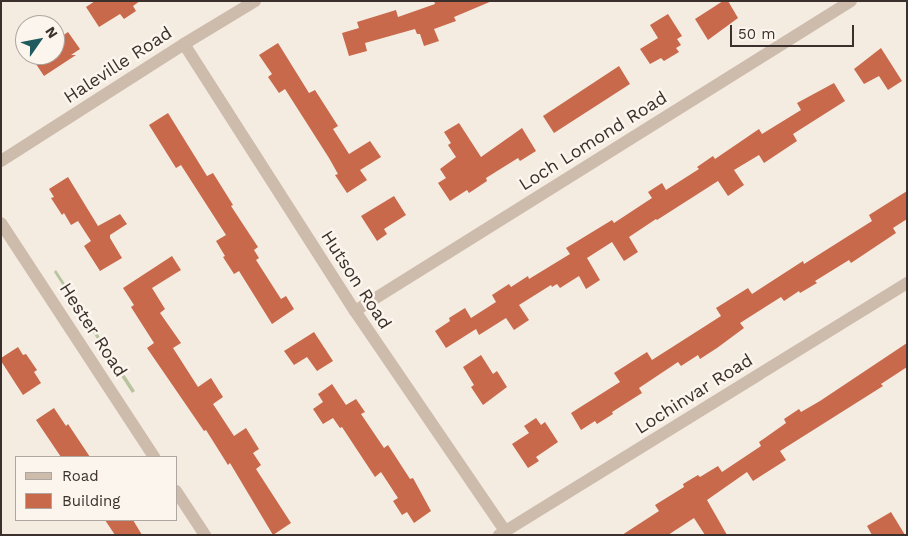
<!DOCTYPE html>
<html>
<head>
<meta charset="utf-8">
<style>
  body { margin:0 }
  #map { position:relative; width:908px; height:536px; overflow:hidden; background:#f4ebe1; font-family:"Work Sans",sans-serif }
  div>[style] { position:absolute }
  .green>* { inset:0; background:#b8c4a0 }
  .building>* { inset:0; background:#c8694b }
  .minor>* { height:12px; margin:-6px; padding:0 6px; transform-origin:6px; border-radius:6px; background:#cdbbac }
  span { translate:-50% -50%; white-space:nowrap; text-align:center; line-height:1.15; -webkit-text-stroke:5px #fbf5ee; paint-order:stroke }
  .street-label { font-size:18px; color:#3b302b }
  .frame { position:absolute; inset:0; border:2px solid #3b302b; pointer-events:none }
  .legend { position:absolute; left:15px; top:456px; width:162px; height:65px; box-sizing:border-box; background:#fbf5ee; border:1px solid #aea6a0; margin:0; padding:6px 9px; list-style:none; font-size:15px; color:#3b302b }
  .legend li { display:flex; align-items:center; gap:10px; height:25px }
  .legend b { width:25px; border:1px solid #aea6a0 }
  .north { position:absolute; left:15px; top:15px; width:50px; height:50px; box-sizing:border-box; background:#fbf5ee; border:1px solid #aea6a0; border-radius:50%; rotate:57deg; font-size:14px; font-weight:700; line-height:20px; text-align:center; color:#3b302b }
  .north::after { content:''; display:block; margin:auto; width:18px; height:22px; background:#1f5a5e; clip-path:polygon(50% 0,100% 100%,50% 72%,0 100%) }
  .scale { position:absolute; left:730px; top:25px; width:124px; height:22px; box-sizing:border-box; border:2px solid #3b302b; border-top:0; padding-left:6px; font-size:15px; line-height:18px; white-space:nowrap; color:#3b302b; -webkit-text-stroke:4px #fbf5ee; paint-order:stroke }
</style>
</head>
<body>
<div id="map">
  <div class="green">
    <i style="clip-path:polygon(56px 270px,135px 391px,132px 393px,54px 272px)"></i>
  </div>
  <div class="building">
    <i style="clip-path:polygon(95px 1px,140px 1px,133px 6px,136px 11px,124px 19px,120px 14px,99px 27px,86px 7px)"></i>
    <i style="clip-path:polygon(434px 1px,492px 1px,454px 17px,456px 21px,434px 29px,439px 41px,424px 46px,420px 34px,417px 34px,415px 29px,365px 43px,367px 51px,349px 56px,342px 33px,359px 28px,357px 22px,396px 10px,398px 17px,435px 4px)"></i>
    <i style="clip-path:polygon(723px 1px,728px 1px,738px 18px,708px 40px,695px 19px)"></i>
    <i style="clip-path:polygon(668px 14px,682px 36px,677px 39px,681px 45px,676px 48px,679px 52px,664px 61px,661px 58px,650px 64px,640px 49px,658px 38px,650px 25px)"></i>
    <i style="clip-path:polygon(68px 32px,80px 49px,71px 55px,76px 55px,44px 76px,30px 55px,55px 55px,55px 41px)"></i>
    <i style="clip-path:polygon(278px 43px,309px 93px,315px 90px,338px 126px,333px 129px,349px 154px,370px 141px,381px 157px,360px 170px,367px 180px,347px 193px,335px 175px,338px 174px,329px 158px,285px 89px,279px 93px,268px 77px,272px 74px,259px 55px)"></i>
    <i style="clip-path:polygon(881px 48px,902px 81px,888px 90px,879px 76px,864px 84px,854px 69px)"></i>
    <i style="clip-path:polygon(619px 66px,630px 84px,554px 133px,543px 116px)"></i>
    <i style="clip-path:polygon(834px 83px,845px 101px,793px 134px,797px 141px,764px 163px,759px 155px,734px 170px,744px 185px,728px 196px,718px 181px,657px 220px,656px 219px,629px 237px,638px 252px,624px 261px,612px 242px,587px 258px,600px 280px,586px 289px,579px 276px,560px 288px,557px 284px,552px 287px,551px 285px,519px 305px,529px 320px,514px 330px,506px 318px,479px 335px,476px 329px,446px 348px,435px 331px,450px 321px,449px 318px,465px 308px,471px 318px,496px 302px,492px 295px,509px 284px,511px 287px,528px 276px,529px 279px,570px 254px,566px 248px,612px 220px,614px 223px,652px 198px,648px 192px,662px 183px,666px 190px,699px 169px,697px 167px,713px 156px,715px 159px,759px 129px,762px 134px,801px 110px,797px 103px)"></i>
    <i style="clip-path:polygon(168px 113px,207px 176px,213px 173px,233px 205px,231px 206px,258px 247px,254px 250px,259px 258px,256px 260px,281px 299px,286px 296px,294px 309px,272px 324px,239px 271px,234px 274px,223px 257px,225px 256px,216px 241px,226px 235px,181px 165px,176px 168px,149px 125px)"></i>
    <i style="clip-path:polygon(459px 123px,481px 157px,522px 128px,536px 151px,520px 161px,518px 158px,486px 178px,487px 181px,469px 193px,467px 190px,450px 201px,438px 183px,446px 178px,440px 169px,456px 157px,448px 145px,451px 143px,444px 132px)"></i>
    <i style="clip-path:polygon(68px 177px,98px 226px,120px 214px,127px 224px,110px 235px,110px 238px,122px 258px,100px 271px,84px 246px,91px 241px,78px 221px,71px 225px,64px 213px,62px 215px,51px 198px,54px 197px,49px 189px)"></i>
    <i style="clip-path:polygon(907px 191px,907px 219px,893px 228px,896px 233px,851px 263px,849px 260px,815px 281px,817px 283px,800px 293px,799px 291px,784px 301px,781px 297px,740px 323px,744px 328px,717px 348px,700px 359px,698px 355px,681px 366px,678px 362px,639px 388px,642px 393px,612px 412px,613px 414px,597px 424px,595px 421px,581px 430px,571px 413px,620px 382px,614px 373px,647px 352px,652px 360px,721px 316px,716px 308px,748px 288px,752px 294px,803px 261px,804px 264px,872px 221px,869px 215px)"></i>
    <i style="clip-path:polygon(394px 196px,406px 215px,384px 229px,387px 234px,377px 241px,361px 216px)"></i>
    <i style="clip-path:polygon(172px 256px,181px 270px,152px 288px,165px 309px,160px 313px,181px 343px,173px 348px,198px 387px,211px 378px,223px 397px,213px 404px,234px 436px,246px 428px,259px 449px,253px 453px,261px 465px,256px 469px,291px 523px,273px 535px,230px 463px,228px 465px,206px 430px,204px 431px,147px 348px,154px 343px,131px 307px,134px 305px,123px 288px)"></i>
    <i style="clip-path:polygon(314px 332px,333px 361px,317px 371px,307px 357px,294px 365px,284px 351px)"></i>
    <i style="clip-path:polygon(907px 343px,907px 367px,881px 384px,883px 386px,780px 451px,786px 460px,753px 481px,747px 472px,707px 500px,727px 535px,705px 535px,694px 518px,668px 535px,622px 535px,659px 511px,655px 505px,684px 487px,683px 484px,698px 475px,700px 477px,718px 466px,722px 472px,761px 446px,759px 442px,786px 423px,784px 419px,799px 409px,801px 412px,820px 401px)"></i>
    <i style="clip-path:polygon(18px 347px,23px 355px,26px 354px,37px 370px,34px 372px,41px 383px,23px 395px,1px 361px,1px 358px)"></i>
    <i style="clip-path:polygon(481px 355px,493px 374px,497px 371px,507px 387px,483px 405px,471px 387px,474px 385px,463px 367px)"></i>
    <i style="clip-path:polygon(332px 384px,346px 405px,356px 399px,365px 412px,361px 414px,384px 448px,388px 445px,410px 479px,413px 478px,431px 511px,414px 523px,407px 512px,402px 515px,393px 501px,398px 498px,381px 472px,375px 477px,342px 427px,340px 428px,333px 418px,323px 424px,313px 409px,323px 402px,318px 394px)"></i>
    <i style="clip-path:polygon(54px 408px,66px 426px,68px 424px,90px 457px,61px 457px,36px 420px)"></i>
    <i style="clip-path:polygon(536px 418px,541px 425px,545px 422px,558px 442px,536px 457px,539px 461px,528px 468px,512px 444px,529px 433px,524px 426px)"></i>
    <i style="clip-path:polygon(891px 512px,905px 535px,872px 535px,867px 526px)"></i>
    <i style="clip-path:polygon(105px 520px,133px 520px,142px 535px,115px 535px)"></i>
  </div>
  <div class="minor">
    <i style="left:184px;top:44px;width:317px;rotate:57.4deg"></i>
    <i style="left:355px;top:311px;width:266px;rotate:55.7deg"></i>
    <i style="left:1px;top:161px;width:217px;rotate:-32.6deg"></i>
    <i style="left:184px;top:44px;width:83px;rotate:-31.2deg"></i>
    <i style="left:1px;top:223px;width:280px;rotate:56.8deg"></i>
    <i style="left:355px;top:311px;width:585px;rotate:-32.01deg"></i>
    <i style="left:176px;top:491px;width:53px;rotate:56.6deg"></i>
    <i style="left:499px;top:535px;width:480px;rotate:-31.7deg"></i>
  </div>
  <div class="street-label">
    <span style="left:118px;top:65px;rotate:-33deg">Haleville Road</span>
    <span style="left:593px;top:141px;rotate:-32deg">Loch Lomond Road</span>
    <span style="left:356px;top:280px;rotate:57deg">Hutson Road</span>
    <span style="left:93px;top:330px;rotate:57deg">Hester Road</span>
    <span style="left:694px;top:394px;rotate:-32deg">Lochinvar Road</span>
  </div>
  <div class="frame"></div>
  <ul class="legend">
  <li><b style="height:6px;background:#cdbbac"></b>Road</li>
  <li><b style="height:14px;background:#c8694b"></b>Building</li>
  </ul>
  <div class="north">N</div>
  <div class="scale">50 m</div>
</div>
</body>
</html>
